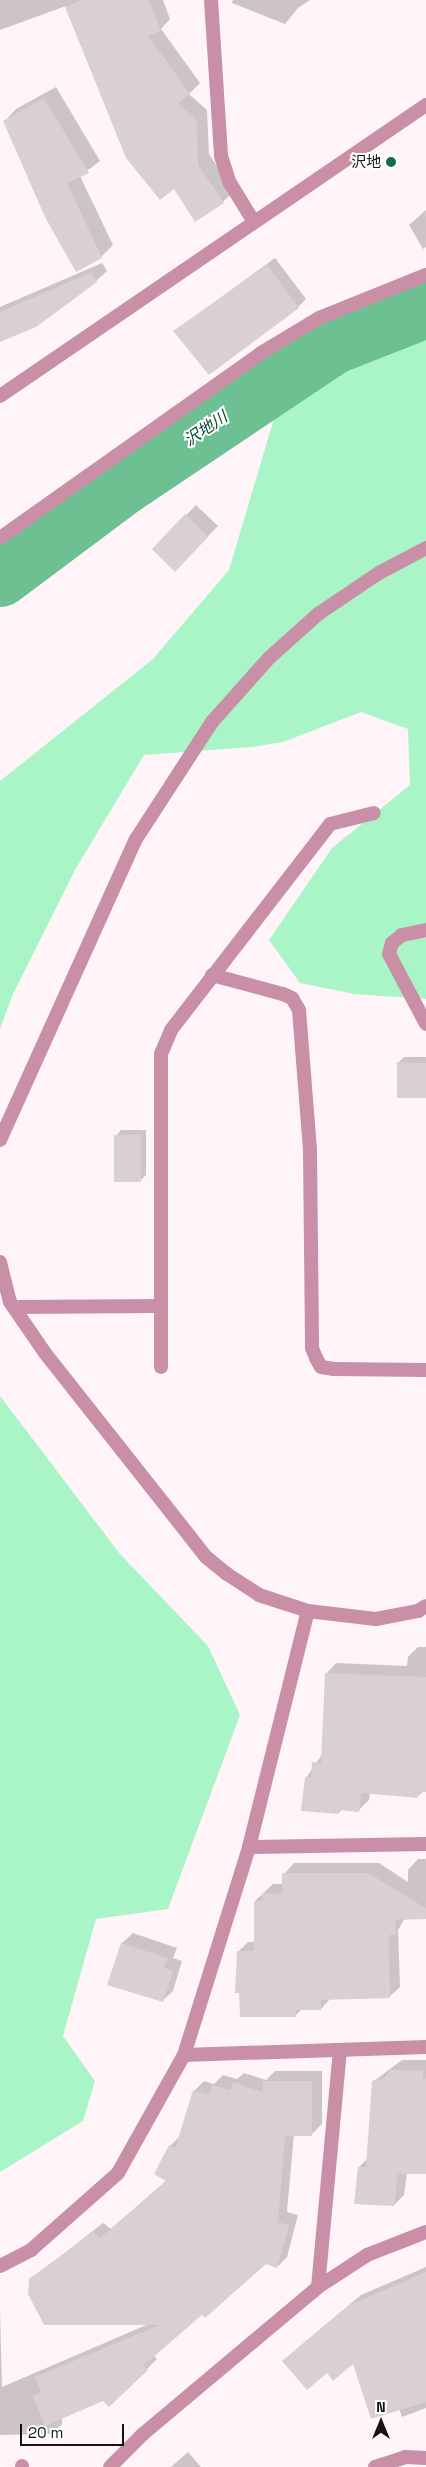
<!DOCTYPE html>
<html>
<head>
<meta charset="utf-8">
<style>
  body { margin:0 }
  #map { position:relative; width:426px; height:2467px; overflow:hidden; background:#fff5f8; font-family:"Space Grotesk","Noto Sans JP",sans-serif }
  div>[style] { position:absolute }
  .green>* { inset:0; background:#a9f5c8 }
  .shadow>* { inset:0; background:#0003 }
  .river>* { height:62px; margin:-31px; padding:0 31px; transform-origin:31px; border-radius:31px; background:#6dc092 }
  .building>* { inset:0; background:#dad0d4 }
  .minor>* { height:14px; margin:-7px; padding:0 7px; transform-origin:7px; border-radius:7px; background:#c98fa6 }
  .tertiary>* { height:14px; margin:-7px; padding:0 7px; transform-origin:7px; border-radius:7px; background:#c98fa6 }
  .dots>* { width:14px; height:14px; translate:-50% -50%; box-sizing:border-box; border:2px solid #fff; border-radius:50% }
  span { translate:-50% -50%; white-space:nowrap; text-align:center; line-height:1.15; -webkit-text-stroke:4px #fff; paint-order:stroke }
  .poi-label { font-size:15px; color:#161314 }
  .right { translate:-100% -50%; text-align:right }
  .water-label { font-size:16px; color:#03492c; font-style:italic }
  .north { position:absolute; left:356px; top:2397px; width:50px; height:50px; -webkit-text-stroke:4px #fff; paint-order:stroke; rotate:0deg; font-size:14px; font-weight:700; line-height:20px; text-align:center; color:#161314 }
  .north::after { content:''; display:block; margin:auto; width:18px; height:22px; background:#161314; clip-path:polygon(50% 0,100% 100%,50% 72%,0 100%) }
  .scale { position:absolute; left:20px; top:2424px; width:104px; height:22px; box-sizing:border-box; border:2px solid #161314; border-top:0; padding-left:6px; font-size:15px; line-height:18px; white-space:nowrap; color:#161314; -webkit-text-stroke:4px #fff; paint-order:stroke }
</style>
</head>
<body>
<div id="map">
  <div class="green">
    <i style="clip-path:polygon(426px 331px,426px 999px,354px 994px,300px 983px,269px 940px,332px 848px,410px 785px,408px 729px,361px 712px,283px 742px,252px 747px,144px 755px,75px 870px,13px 994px,0 1029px,0 781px,153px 659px,229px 570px,280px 398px)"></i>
    <i style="clip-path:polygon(0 1396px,120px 1554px,208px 1646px,240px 1715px,168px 1909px,96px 1919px,63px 2036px,95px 2081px,83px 2121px,0 2172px)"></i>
  </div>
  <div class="shadow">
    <i style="clip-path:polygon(0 0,163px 0,170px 19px,161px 29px,200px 83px,189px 94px,207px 110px,209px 154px,234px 191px,223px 202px,174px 187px,127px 157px,66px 6px,0 30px)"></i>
    <i style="clip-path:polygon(233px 0,310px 0,298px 8px,285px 24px,232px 3px)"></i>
    <i style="clip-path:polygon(56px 87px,100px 161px,80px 176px,113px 245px,101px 257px,5px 121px,16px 109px)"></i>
    <i style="clip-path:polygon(426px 210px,426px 247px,423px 249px,409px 225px)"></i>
    <i style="clip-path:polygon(275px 258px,306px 299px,298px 307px,175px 331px)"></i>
    <i style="clip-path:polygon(102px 263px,107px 271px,96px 281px,0 340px,0 307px)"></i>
    <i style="clip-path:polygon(196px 505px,218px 526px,175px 570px,153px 549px)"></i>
    <i style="clip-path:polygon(404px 1057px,426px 1057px,426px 1097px,398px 1063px)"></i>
    <i style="clip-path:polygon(121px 1130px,146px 1130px,146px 1175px,141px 1180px,116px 1136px)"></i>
    <i style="clip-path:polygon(418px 1647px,426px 1647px,426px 1789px,417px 1797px,370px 1793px,369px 1800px,359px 1810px,342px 1809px,339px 1813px,306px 1778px,323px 1753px,326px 1674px,336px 1663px,407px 1666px,408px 1657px)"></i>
    <i style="clip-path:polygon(418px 1859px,426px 1859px,426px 1918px,405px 1918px,398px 1930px,400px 1987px,389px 1997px,331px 1998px,321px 2009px,302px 2009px,295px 2016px,238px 1952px,248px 1942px,255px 1942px,255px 1901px,273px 1884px,284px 1884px,284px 1874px,294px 1863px,379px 1863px,408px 1882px,408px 1870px)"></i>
    <i style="clip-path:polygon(133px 1933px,177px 1948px,173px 1958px,182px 1961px,173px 1991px,162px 2001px,109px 1984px,122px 1943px)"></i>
    <i style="clip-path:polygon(402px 2060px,426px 2060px,426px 2173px,407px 2173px,404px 2195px,394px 2205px,359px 2167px,368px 2158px,374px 2081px)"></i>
    <i style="clip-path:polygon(275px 2071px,322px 2071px,322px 2124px,312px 2134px,294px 2134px,287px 2212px,298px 2215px,287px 2257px,277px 2267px,265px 2263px,203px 2313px,153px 2355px,157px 2359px,109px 2406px,104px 2400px,62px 2418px,62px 2424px,52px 2434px,0 2435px,0 2308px,2px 2387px,151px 2323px,30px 2280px,103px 2223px,111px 2229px,167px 2180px,170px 2146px,180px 2136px,194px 2091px,204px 2081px,214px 2084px,223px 2075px,237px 2079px,244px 2073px,266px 2080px)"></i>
    <i style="clip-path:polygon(426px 2267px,426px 2408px,402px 2417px,399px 2409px,354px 2362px,327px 2372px,294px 2351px,361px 2295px)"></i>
    <i style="clip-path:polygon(188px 2452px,201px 2467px,171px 2467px)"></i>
  </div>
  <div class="river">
    <i style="left:0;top:576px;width:154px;rotate:-36.8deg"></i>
    <i style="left:123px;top:484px;width:252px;rotate:-33.8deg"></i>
    <i style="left:332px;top:344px;width:101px;rotate:-21.5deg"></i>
  </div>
  <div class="building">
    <i style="clip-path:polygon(82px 0,149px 0,161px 31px,148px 36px,190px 94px,178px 103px,197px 121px,198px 165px,224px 203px,195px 222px,174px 189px,160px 200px,126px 158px,65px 7px)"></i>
    <i style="clip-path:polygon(44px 98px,89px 173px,67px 183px,102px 258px,76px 272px,45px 217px,3px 121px)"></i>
    <i style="clip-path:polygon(267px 265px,299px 308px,209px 375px,173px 331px)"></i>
    <i style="clip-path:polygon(92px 272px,97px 282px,36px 327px,0 342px,0 312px)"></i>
    <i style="clip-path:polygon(185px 514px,208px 537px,175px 572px,152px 549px)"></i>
    <i style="clip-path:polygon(397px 1062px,426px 1063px,426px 1098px,397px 1098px)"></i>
    <i style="clip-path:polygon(114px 1135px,141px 1135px,141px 1182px,114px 1182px)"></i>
    <i style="clip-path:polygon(325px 1673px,426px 1677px,426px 1792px,419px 1791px,418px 1798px,361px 1793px,359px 1812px,339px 1810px,339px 1814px,301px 1811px,305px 1777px,311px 1778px,312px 1762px,321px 1763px)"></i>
    <i style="clip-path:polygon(282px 1873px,368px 1873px,426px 1908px,426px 1919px,395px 1920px,396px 1935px,389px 1935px,390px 1998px,321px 2000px,321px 2010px,296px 2010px,296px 2017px,240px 2017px,239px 1993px,235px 1993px,237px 1951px,254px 1951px,254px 1901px,262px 1901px,262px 1893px,282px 1894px)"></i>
    <i style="clip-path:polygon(121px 1943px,168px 1958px,164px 1968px,173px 1971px,163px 2002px,107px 1985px)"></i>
    <i style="clip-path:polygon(391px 2070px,423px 2070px,423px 2078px,426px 2078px,426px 2174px,398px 2174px,394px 2206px,354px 2204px,358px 2167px,366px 2167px,372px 2081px,382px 2080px)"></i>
    <i style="clip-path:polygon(263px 2081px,312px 2081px,312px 2136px,285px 2136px,278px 2222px,289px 2225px,277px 2268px,266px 2264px,205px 2318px,202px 2315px,144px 2365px,148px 2370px,109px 2407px,103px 2401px,45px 2426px,33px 2396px,41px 2392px,35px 2377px,160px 2325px,44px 2325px,28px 2294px,29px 2279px,93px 2232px,100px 2238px,166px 2181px,154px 2174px,169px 2145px,175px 2149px,193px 2090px,209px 2095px,212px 2085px,230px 2090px,233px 2082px,263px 2092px)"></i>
    <i style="clip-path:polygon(426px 2272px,426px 2402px,371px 2419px,353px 2364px,333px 2381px,327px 2373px,307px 2390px,282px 2361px,350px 2305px)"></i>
  </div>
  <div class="minor">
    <i style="left:211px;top:0;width:156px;rotate:86.3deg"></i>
    <i style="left:221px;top:156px;width:28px;rotate:72deg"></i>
    <i style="left:230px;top:183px;width:46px;rotate:58.4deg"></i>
    <i style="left:0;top:538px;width:320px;rotate:-35.3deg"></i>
    <i style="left:261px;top:353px;width:68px;rotate:-31.1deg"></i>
    <i style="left:319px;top:318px;width:115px;rotate:-21.9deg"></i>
    <i style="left:426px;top:930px;width:25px;rotate:168deg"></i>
    <i style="left:402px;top:935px;width:13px;rotate:141deg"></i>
    <i style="left:392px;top:943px;width:11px;rotate:105deg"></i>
    <i style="left:389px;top:954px;width:79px;rotate:62.1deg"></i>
    <i style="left:212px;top:975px;width:73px;rotate:15deg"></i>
    <i style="left:283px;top:994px;width:10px;rotate:24deg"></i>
    <i style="left:292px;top:998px;width:14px;rotate:60deg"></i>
    <i style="left:299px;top:1010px;width:141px;rotate:85.5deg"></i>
    <i style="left:310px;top:1151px;width:197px;rotate:89.4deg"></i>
    <i style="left:312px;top:1348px;width:11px;rotate:68deg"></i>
    <i style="left:316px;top:1358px;width:10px;rotate:61deg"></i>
    <i style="left:321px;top:1367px;width:13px;rotate:9deg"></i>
    <i style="left:334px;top:1369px;width:92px;rotate:0.6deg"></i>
    <i style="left:14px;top:1307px;width:147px;rotate:-0.4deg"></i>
    <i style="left:161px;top:1367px;width:313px;rotate:-90deg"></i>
    <i style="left:161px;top:1054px;width:26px;rotate:-67deg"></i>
    <i style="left:171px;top:1030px;width:260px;rotate:-52.3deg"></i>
    <i style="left:330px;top:824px;width:45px;rotate:-14deg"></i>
    <i style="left:249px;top:1847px;width:177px;rotate:-1deg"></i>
    <i style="left:184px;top:2055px;width:242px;rotate:-1.9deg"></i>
    <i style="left:0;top:2266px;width:35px;rotate:-27deg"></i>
    <i style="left:31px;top:2250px;width:116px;rotate:-41.5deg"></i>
    <i style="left:118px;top:2173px;width:135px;rotate:-60.8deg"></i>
    <i style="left:184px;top:2055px;width:218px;rotate:-72.6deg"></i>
    <i style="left:249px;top:1847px;width:243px;rotate:-76deg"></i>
    <i style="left:318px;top:2287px;width:238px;rotate:-84.7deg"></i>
    <i style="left:22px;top:2466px;width:1px;rotate:90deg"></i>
    <i style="left:110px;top:2467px;width:47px;rotate:-45deg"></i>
    <i style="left:143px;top:2434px;width:229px;rotate:-40deg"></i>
    <i style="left:318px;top:2287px;width:59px;rotate:-33.1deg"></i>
    <i style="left:367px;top:2255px;width:63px;rotate:-21.3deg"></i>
    <i style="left:375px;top:2467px;width:32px;rotate:-18deg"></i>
    <i style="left:405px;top:2457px;width:21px;rotate:3deg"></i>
  </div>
  <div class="tertiary">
    <i style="left:0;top:396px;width:516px;rotate:-34.34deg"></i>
    <i style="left:0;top:1140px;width:330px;rotate:-65.7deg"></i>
    <i style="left:136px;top:839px;width:140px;rotate:-57deg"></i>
    <i style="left:212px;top:722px;width:86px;rotate:-48.3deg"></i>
    <i style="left:269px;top:658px;width:66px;rotate:-41.9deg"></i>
    <i style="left:318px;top:614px;width:73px;rotate:-33.9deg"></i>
    <i style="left:379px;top:573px;width:53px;rotate:-28deg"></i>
    <i style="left:0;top:1262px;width:41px;rotate:76deg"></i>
    <i style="left:10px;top:1302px;width:62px;rotate:55.5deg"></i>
    <i style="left:45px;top:1353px;width:260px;rotate:51.7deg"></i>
    <i style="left:206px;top:1557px;width:27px;rotate:39deg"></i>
    <i style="left:227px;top:1574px;width:38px;rotate:33deg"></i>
    <i style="left:259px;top:1595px;width:52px;rotate:18.1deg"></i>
    <i style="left:308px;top:1611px;width:68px;rotate:6.7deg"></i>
    <i style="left:376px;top:1619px;width:43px;rotate:-10.8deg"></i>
    <i style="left:418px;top:1611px;width:9px;rotate:-32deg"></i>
  </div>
  <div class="dots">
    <i style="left:391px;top:162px;background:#0f7147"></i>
  </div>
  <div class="poi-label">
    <span class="right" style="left:381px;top:162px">沢地</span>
  </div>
  <div class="water-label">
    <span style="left:206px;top:429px;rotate:-34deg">沢地川</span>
  </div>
  <div class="north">N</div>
  <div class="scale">20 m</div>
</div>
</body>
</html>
